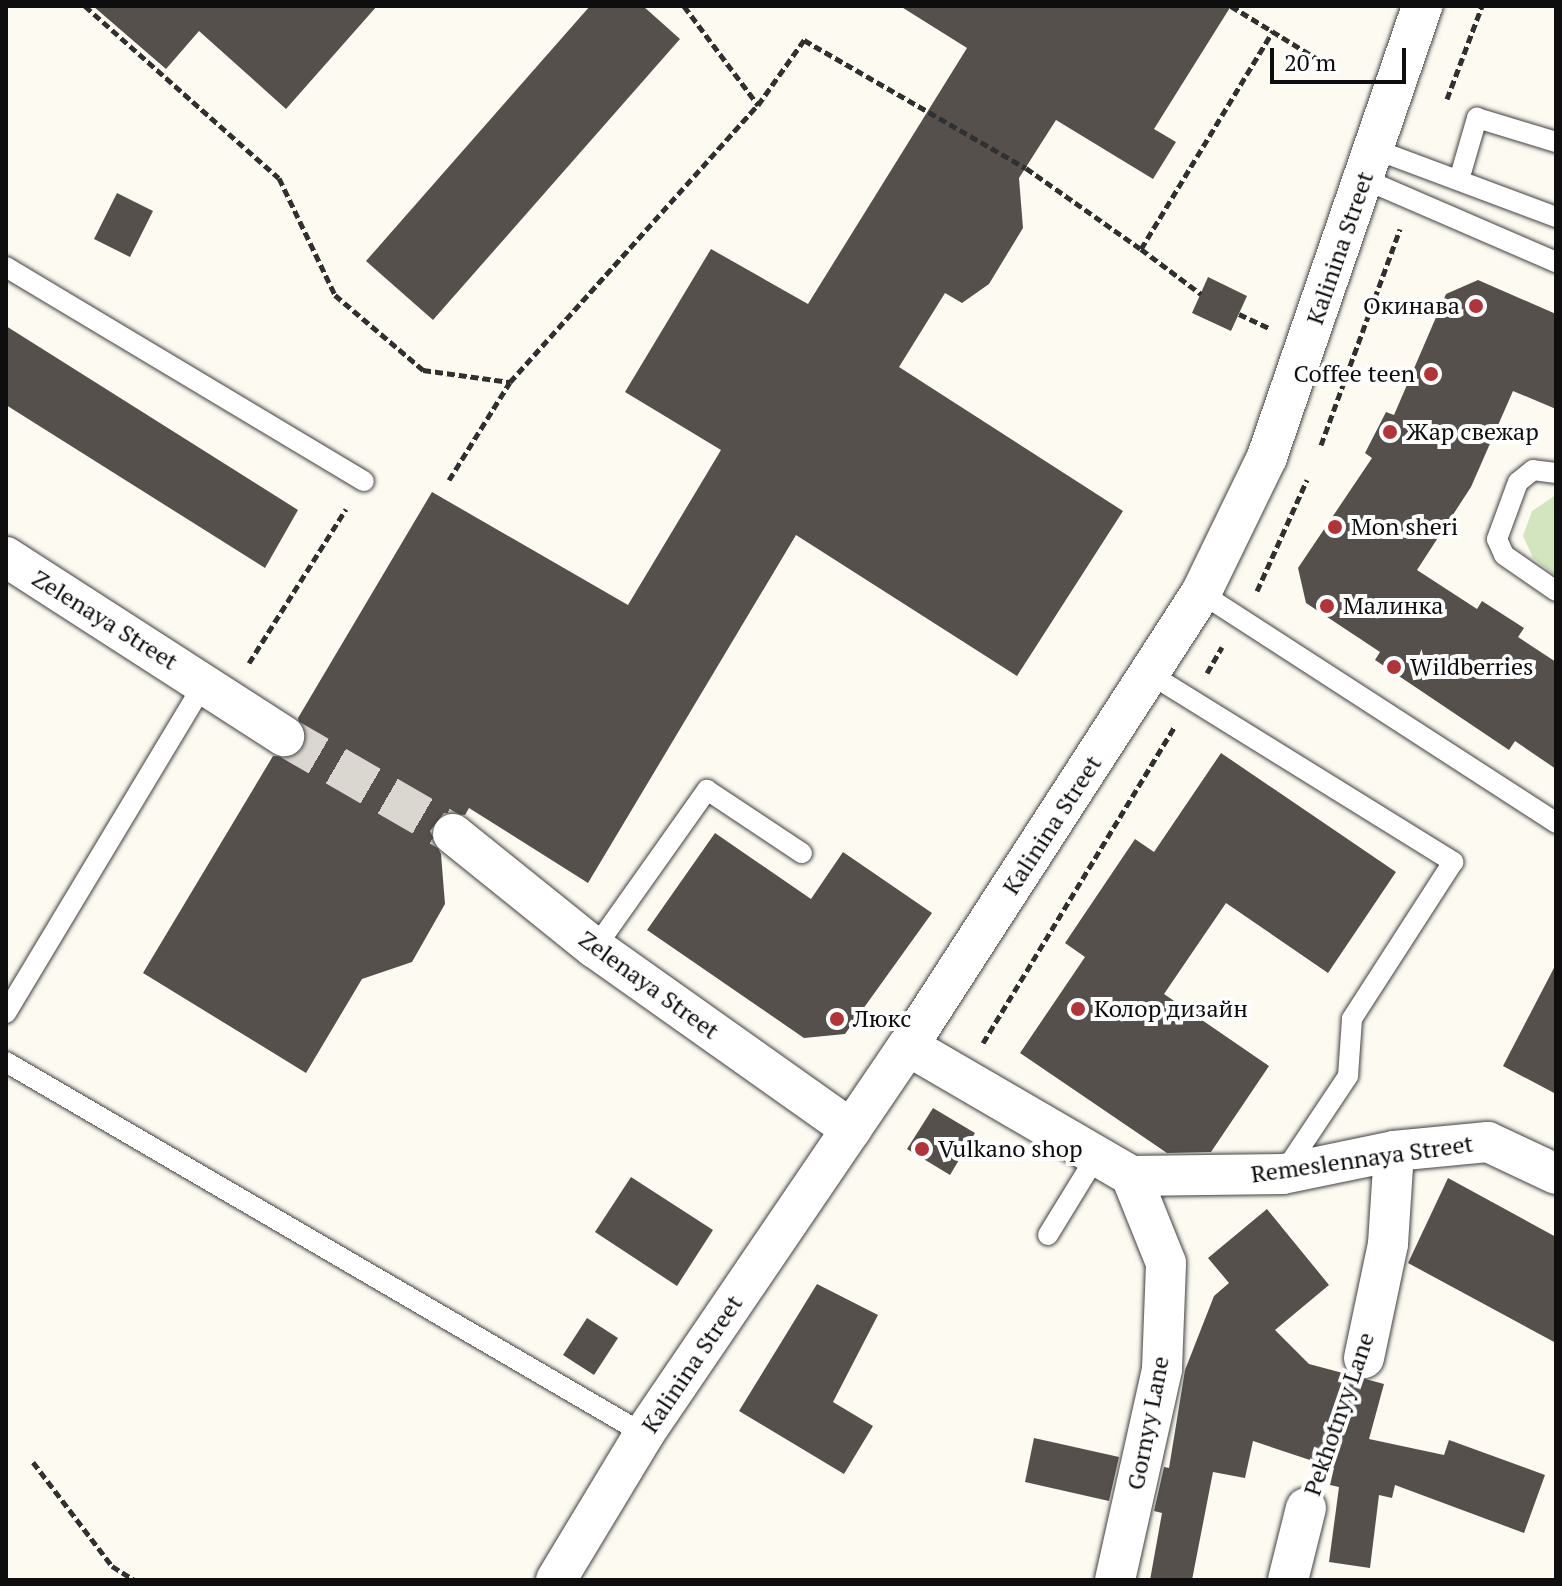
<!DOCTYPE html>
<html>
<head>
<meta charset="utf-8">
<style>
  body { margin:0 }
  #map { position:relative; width:1562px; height:1586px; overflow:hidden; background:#fdfbf1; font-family:"PT Serif",serif }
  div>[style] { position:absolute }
  .green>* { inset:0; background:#d2e5be }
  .building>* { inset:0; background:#56504c }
  .minor-tunnel>* { height:40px; margin-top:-20px; transform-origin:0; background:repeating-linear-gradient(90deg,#d9d7cf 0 40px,transparent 0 60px) }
  .path>* { height:5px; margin-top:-2.5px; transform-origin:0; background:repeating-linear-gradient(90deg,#303030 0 8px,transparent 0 12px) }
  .roads { filter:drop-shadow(0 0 2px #414141) drop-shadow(0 0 2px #414141) }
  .service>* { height:20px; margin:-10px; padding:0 10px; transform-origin:10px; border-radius:10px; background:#fff }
  .minor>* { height:40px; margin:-20px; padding:0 20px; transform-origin:20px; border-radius:20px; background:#fff }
  .dots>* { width:22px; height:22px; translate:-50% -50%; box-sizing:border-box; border:4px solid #fff; border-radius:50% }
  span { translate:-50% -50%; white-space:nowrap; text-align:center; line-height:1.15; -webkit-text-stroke:8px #fff; paint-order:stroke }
  .street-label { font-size:24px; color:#0e0e0e }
  .poi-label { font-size:24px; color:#0e0e0e }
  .right { translate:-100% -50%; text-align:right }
  .left { translate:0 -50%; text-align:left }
  .frame { position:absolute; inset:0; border:8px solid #0e0e0e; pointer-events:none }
  .scale { position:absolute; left:1270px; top:48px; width:136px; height:36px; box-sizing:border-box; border:4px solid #0e0e0e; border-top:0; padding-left:10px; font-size:24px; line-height:28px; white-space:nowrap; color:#0e0e0e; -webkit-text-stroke:6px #fff; paint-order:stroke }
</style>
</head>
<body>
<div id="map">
  <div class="green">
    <i style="clip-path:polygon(1556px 495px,1556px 576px,1533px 558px,1523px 536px,1532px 511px)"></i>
  </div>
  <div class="building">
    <i style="clip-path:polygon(93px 6px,377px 6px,286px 109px,199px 31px,166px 69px)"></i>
    <i style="clip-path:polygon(590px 6px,643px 6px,680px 39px,433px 320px,366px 261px)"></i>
    <i style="clip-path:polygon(900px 6px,1231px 6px,1154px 129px,1176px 142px,1153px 179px,1056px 120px,1019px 178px,1023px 228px,989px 284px,962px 303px,945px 293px,899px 367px,1123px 511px,1017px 676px,796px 535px,588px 883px,469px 808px,465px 815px,444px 813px,430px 831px,441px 854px,445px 904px,412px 962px,362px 979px,306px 1073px,143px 973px,273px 756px,294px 757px,304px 748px,298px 718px,432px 492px,628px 605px,721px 450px,625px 392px,711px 249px,808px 304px,967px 48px)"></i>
    <i style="clip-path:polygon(117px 193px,153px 211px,130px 257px,94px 239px)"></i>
    <i style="clip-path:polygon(1208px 277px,1247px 296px,1231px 331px,1192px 313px)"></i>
    <i style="clip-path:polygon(1478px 280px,1556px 314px,1556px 409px,1513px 391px,1471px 487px,1417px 570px,1477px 609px,1482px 601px,1524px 628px,1518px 637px,1556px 662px,1556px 769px,1515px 741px,1509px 750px,1375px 660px,1380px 652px,1306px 603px,1298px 568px,1372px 458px,1365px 453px,1386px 412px,1394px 415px,1446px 294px)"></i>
    <i style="clip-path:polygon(6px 326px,298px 510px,265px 568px,6px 405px)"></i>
    <i style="clip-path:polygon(1221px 753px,1396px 872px,1328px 973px,1226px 903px,1164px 994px,1269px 1066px,1211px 1152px,1167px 1153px,1020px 1053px,1085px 957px,1065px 943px,1135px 839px,1154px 852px)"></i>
    <i style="clip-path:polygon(715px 833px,811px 899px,843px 852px,932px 913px,845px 1034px,804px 1038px,647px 930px)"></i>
    <i style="clip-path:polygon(1556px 964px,1556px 1094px,1503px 1066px)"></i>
    <i style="clip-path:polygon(933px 1108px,975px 1133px,950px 1175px,907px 1149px)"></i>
    <i style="clip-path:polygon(631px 1177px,713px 1230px,677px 1286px,595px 1232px)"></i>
    <i style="clip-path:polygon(1448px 1178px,1556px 1237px,1556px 1343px,1408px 1263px)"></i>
    <i style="clip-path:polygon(1267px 1209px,1329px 1285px,1275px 1330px,1309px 1364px,1384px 1384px,1369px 1439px,1444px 1455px,1449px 1440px,1545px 1475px,1524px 1533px,1395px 1485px,1392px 1498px,1379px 1495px,1370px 1568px,1329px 1562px,1339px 1487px,1330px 1485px,1334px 1468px,1253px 1441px,1245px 1478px,1213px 1472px,1192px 1580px,1150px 1580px,1162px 1513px,1154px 1511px,1164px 1467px,1169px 1468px,1185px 1370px,1214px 1296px,1229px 1283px,1208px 1258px)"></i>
    <i style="clip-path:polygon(817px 1284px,878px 1315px,833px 1402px,873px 1426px,844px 1474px,739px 1411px)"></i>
    <i style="clip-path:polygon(587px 1318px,618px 1338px,594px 1375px,563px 1355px)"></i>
    <i style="clip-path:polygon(1034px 1438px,1119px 1457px,1109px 1501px,1025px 1482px)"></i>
  </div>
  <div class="minor-tunnel">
    <i style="left:284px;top:736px;width:195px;rotate:30.1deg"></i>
  </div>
  <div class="path">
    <i style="left:85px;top:6px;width:259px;rotate:41.6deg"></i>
    <i style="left:279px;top:178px;width:130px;rotate:64.4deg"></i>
    <i style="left:335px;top:295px;width:116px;rotate:40.4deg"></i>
    <i style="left:423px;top:370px;width:88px;rotate:7.9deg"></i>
    <i style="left:510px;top:382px;width:372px;rotate:-48.2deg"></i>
    <i style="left:684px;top:6px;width:124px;rotate:53.2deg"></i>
    <i style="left:758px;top:105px;width:80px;rotate:-54.7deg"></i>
    <i style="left:804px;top:40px;width:256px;rotate:30deg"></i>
    <i style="left:1026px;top:168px;width:141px;rotate:35.2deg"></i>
    <i style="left:1141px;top:249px;width:255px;rotate:-58.8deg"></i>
    <i style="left:1231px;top:6px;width:115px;rotate:31.5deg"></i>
    <i style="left:1447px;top:99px;width:99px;rotate:-69.4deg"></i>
    <i style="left:1141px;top:249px;width:75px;rotate:36.9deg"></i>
    <i style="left:1239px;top:314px;width:33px;rotate:25deg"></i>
    <i style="left:1321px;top:445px;width:230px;rotate:-69.9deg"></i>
    <i style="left:449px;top:480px;width:115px;rotate:-58.1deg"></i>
    <i style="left:1257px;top:591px;width:122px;rotate:-65.8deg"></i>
    <i style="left:249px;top:663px;width:182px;rotate:-57.8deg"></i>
    <i style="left:1207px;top:673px;width:30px;rotate:-60deg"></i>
    <i style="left:983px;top:1043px;width:371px;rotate:-58.8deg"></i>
    <i style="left:33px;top:1462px;width:131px;rotate:52.8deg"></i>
    <i style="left:112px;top:1566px;width:26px;rotate:32deg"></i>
    <i style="left:1321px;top:1469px;width:78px;rotate:-69deg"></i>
  </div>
  <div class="roads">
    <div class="service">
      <i style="left:1374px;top:149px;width:194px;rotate:20.5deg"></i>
      <i style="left:1364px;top:179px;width:209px;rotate:23.4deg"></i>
      <i style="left:1459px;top:180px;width:65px;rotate:-73.8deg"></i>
      <i style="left:1477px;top:118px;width:83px;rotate:16.9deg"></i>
      <i style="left:6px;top:267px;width:417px;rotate:30.9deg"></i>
      <i style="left:1556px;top:473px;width:23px;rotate:-173deg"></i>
      <i style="left:1533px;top:470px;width:19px;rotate:141deg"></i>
      <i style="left:1518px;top:482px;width:61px;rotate:110.2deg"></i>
      <i style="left:1497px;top:539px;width:17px;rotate:66deg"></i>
      <i style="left:1504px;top:555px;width:63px;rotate:34.7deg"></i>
      <i style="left:1201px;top:593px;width:423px;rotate:32.9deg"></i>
      <i style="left:1150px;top:674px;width:357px;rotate:31.8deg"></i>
      <i style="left:1453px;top:862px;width:187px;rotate:122.8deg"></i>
      <i style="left:1352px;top:1019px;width:57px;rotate:94deg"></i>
      <i style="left:1348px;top:1076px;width:115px;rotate:123.7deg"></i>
      <i style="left:595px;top:948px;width:194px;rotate:-54.7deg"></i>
      <i style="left:707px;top:790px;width:114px;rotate:33.6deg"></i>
      <i style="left:6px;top:1013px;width:385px;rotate:-59deg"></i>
      <i style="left:6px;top:1062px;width:739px;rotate:30.25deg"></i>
      <i style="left:1048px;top:1235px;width:94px;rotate:-58.5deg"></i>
    </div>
    <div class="minor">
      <i style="left:6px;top:557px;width:331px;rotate:32.8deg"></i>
      <i style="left:453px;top:834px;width:182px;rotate:38.8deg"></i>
      <i style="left:595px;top:948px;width:314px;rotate:35.3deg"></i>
      <i style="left:908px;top:1046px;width:258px;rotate:30.2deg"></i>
      <i style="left:1131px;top:1176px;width:152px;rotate:-0.8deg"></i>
      <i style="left:1283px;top:1174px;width:113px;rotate:-11.7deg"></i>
      <i style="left:1394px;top:1151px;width:94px;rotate:-5.5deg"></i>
      <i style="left:1488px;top:1142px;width:75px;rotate:25.2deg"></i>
      <i style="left:1364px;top:1358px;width:116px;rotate:-78.1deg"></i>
      <i style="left:1388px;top:1244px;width:93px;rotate:-86.3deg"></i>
      <i style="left:556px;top:1580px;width:170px;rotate:-58.9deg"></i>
      <i style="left:644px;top:1434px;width:469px;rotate:-55.8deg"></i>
      <i style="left:908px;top:1046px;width:539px;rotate:-57.11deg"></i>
      <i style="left:1201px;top:593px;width:151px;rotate:-64.1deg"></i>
      <i style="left:1267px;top:457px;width:477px;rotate:-71deg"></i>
      <i style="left:1115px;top:1580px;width:216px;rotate:-77.4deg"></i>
      <i style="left:1162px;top:1369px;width:106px;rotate:-87.8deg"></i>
      <i style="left:1166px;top:1263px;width:94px;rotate:-111.9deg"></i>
      <i style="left:1288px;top:1580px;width:74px;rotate:-76deg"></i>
    </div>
  </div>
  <div class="dots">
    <i style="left:1476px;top:306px;background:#af353a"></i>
    <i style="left:1431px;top:374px;background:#af353a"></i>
    <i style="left:1390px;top:432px;background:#af353a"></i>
    <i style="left:1335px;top:527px;background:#af353a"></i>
    <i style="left:1327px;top:606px;background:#af353a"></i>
    <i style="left:1394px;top:667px;background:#af353a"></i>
    <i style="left:1078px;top:1009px;background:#af353a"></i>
    <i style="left:837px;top:1019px;background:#af353a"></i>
    <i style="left:922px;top:1149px;background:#af353a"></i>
  </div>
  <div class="street-label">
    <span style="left:1340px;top:248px;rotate:-71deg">Kalinina Street</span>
    <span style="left:105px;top:620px;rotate:32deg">Zelenaya Street</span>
    <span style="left:1052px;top:825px;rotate:-57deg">Kalinina Street</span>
    <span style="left:649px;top:985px;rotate:36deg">Zelenaya Street</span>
    <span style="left:1362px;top:1159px;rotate:-8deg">Remeslennaya Street</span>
    <span style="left:692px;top:1364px;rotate:-56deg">Kalinina Street</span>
    <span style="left:1339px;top:1414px;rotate:-71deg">Pekhotnyy Lane</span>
    <span style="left:1148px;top:1423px;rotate:-79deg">Gornyy Lane</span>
  </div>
  <div class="poi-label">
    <span class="right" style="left:1460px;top:306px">Окинава</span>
    <span class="right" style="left:1415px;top:374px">Coffee teen</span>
    <span class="left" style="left:1406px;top:432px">Жар свежар</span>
    <span class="left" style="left:1351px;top:527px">Mon sheri</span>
    <span class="left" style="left:1343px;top:606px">Малинка</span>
    <span class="left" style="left:1410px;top:667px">Wildberries</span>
    <span class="left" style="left:1094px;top:1009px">Колор дизайн</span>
    <span class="left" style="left:853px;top:1019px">Люкс</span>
    <span class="left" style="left:938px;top:1149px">Vulkano shop</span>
  </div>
  <div class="frame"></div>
  <div class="scale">20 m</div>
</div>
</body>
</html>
